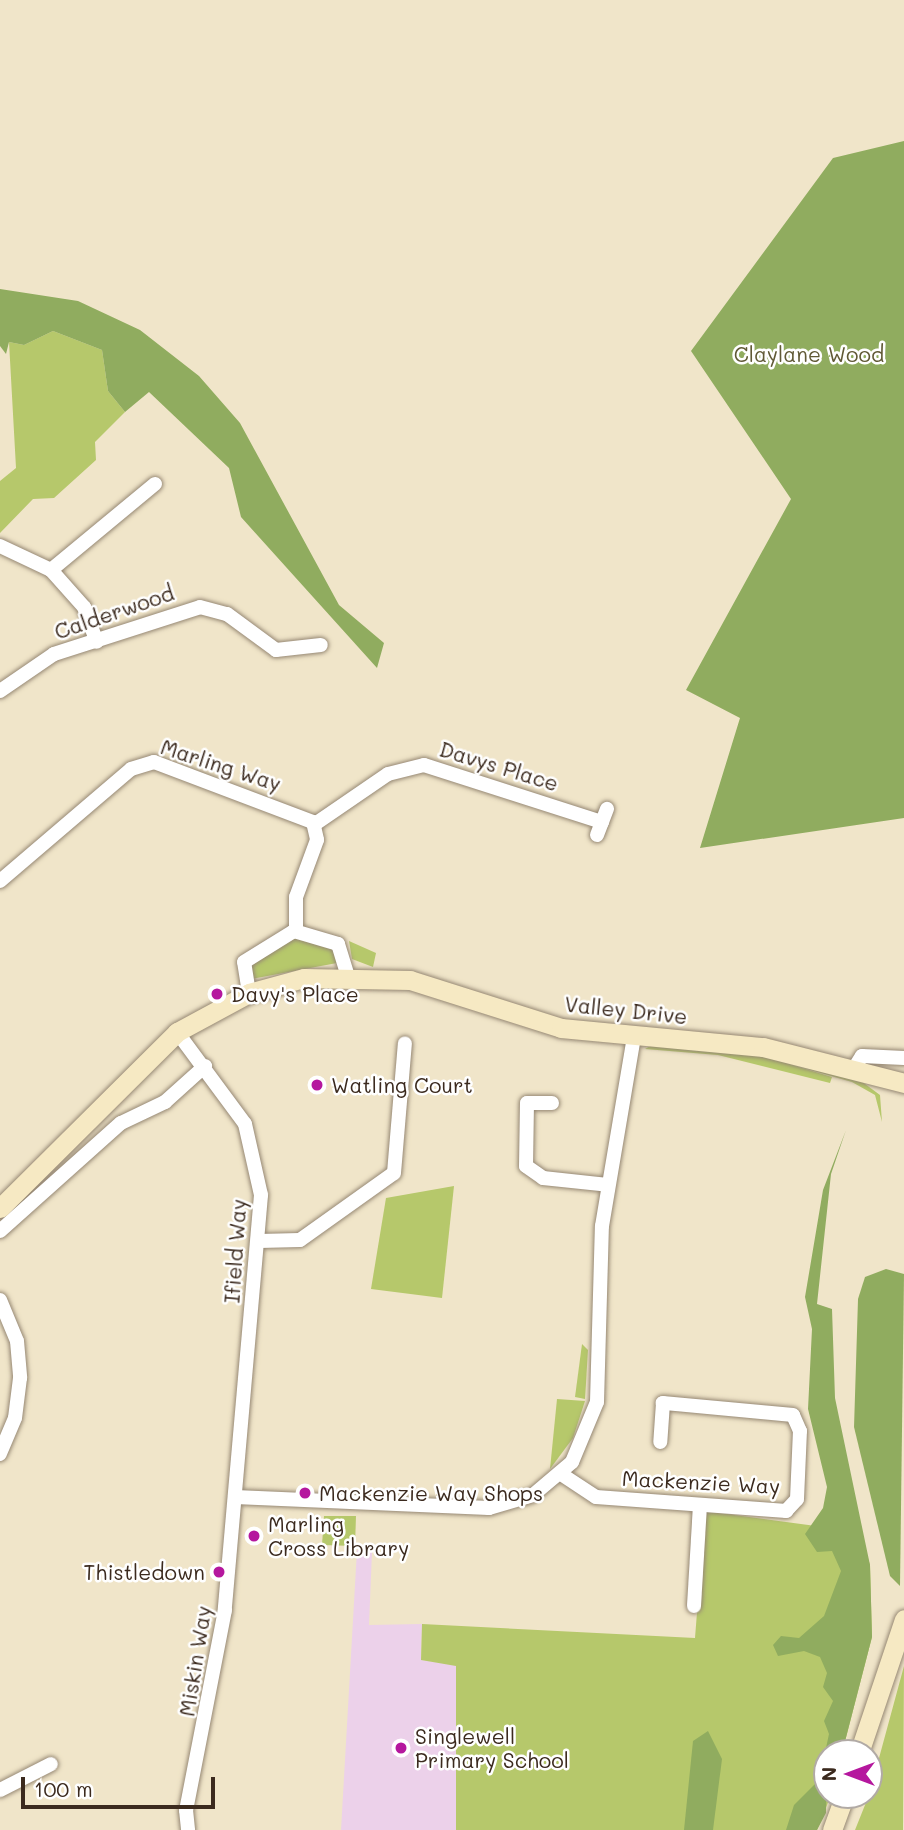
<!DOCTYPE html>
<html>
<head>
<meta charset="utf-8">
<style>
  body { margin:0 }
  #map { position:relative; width:904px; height:1830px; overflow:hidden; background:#f0e5c9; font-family:Mali,sans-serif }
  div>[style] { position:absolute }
  .built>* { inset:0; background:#ecd1ea }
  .green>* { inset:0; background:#b6c86b }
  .forest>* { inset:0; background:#90ac5f }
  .roads { filter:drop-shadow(0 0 2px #968874) drop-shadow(0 0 2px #968874) }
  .street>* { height:14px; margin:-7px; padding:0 7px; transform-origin:7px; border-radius:7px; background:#fff }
  .secondary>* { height:19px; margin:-9.5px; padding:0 9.5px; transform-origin:9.5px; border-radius:9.5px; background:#f6e9c3 }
  .dots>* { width:19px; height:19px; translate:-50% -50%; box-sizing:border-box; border:4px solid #fff; border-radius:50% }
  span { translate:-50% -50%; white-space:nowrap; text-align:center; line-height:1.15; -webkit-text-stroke:5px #fff; paint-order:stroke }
  .park-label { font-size:21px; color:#605935 }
  .street-label { font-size:21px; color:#3b2a1e }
  .poi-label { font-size:21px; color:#3b2a1e }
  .left { translate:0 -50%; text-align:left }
  .right { translate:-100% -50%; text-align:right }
  .north { position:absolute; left:813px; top:1739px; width:70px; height:70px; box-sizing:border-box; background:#fff; border:2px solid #b1aaa5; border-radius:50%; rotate:270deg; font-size:19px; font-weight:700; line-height:28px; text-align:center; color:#3b2a1e }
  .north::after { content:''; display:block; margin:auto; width:24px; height:32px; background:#b5179e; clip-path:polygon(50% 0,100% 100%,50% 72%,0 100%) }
  .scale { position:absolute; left:21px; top:1777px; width:194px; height:32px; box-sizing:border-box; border:4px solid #3b2a1e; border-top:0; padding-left:9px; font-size:21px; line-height:24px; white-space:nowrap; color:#3b2a1e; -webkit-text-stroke:5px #fff; paint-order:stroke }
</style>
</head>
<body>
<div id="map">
  <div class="built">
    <i style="clip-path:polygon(357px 1550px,372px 1552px,369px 1625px,422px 1624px,421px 1660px,456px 1665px,456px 1830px,341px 1830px)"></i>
  </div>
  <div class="green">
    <i style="clip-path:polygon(53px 331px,102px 350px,108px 391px,125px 412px,95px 442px,96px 460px,54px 498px,33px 499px,0 533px,0 481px,16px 468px,9px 342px,24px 345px)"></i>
    <i style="clip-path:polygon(295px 936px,332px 945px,337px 963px,251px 979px,246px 967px)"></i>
    <i style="clip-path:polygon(349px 941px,376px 953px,373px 967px,352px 959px)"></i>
    <i style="clip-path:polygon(652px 1045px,757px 1053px,861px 1081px,880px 1095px,882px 1122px,875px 1095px,852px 1082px,786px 1063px,832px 1077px,830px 1083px,718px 1055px,645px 1049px)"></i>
    <i style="clip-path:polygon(454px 1186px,442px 1298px,371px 1289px,386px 1198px)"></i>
    <i style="clip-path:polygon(582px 1344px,588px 1350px,585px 1399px,575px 1397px)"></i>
    <i style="clip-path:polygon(557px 1399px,585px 1401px,573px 1438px,550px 1469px)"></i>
    <i style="clip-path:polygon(705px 1511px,860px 1532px,870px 1565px,872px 1637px,842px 1753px,827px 1753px,831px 1795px,817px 1830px,456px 1830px,456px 1666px,421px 1660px,422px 1624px,695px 1638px)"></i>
    <i style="clip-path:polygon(324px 1516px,356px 1516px,355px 1546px,322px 1545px)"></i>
    <i style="clip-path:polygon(904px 1666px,903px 1830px,855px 1830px,869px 1795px)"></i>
  </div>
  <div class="forest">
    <i style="clip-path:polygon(904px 141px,904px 818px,700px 848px,740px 718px,686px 690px,791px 499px,691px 351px,833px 158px)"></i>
    <i style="clip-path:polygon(0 289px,78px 301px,140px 330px,199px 376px,240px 423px,339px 605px,384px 643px,377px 668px,241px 517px,229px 468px,149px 392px,125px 412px,108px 391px,102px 350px,53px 331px,24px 345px,9px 342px,6px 354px,0 346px)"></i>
    <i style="clip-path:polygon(846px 1130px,831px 1174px,817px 1304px,832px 1309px,835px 1398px,870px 1565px,872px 1637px,842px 1753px,827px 1753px,826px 1813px,817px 1830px,786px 1830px,794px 1805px,819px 1780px,829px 1734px,824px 1721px,833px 1701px,823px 1687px,827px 1673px,820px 1657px,804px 1651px,778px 1656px,773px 1645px,781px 1636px,799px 1638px,824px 1616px,841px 1571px,832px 1551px,817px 1552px,805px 1534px,823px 1508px,827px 1487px,808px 1409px,812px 1329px,805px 1297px,823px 1190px)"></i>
    <i style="clip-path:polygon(886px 1269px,904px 1274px,900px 1586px,890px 1576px,854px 1427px,858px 1299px,865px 1277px)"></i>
    <i style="clip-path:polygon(708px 1731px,722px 1759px,713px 1830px,684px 1830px,693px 1741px)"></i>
  </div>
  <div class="roads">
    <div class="street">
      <i style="left:0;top:546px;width:56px;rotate:25.2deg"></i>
      <i style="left:51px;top:570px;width:50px;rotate:48.3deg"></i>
      <i style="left:84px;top:607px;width:37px;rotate:70deg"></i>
      <i style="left:51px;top:570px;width:135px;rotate:-39.6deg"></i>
      <i style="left:0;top:691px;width:65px;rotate:-34.4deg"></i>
      <i style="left:54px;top:654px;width:153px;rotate:-17.8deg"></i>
      <i style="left:200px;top:607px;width:28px;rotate:15deg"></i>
      <i style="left:227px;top:614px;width:61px;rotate:36.3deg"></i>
      <i style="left:276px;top:650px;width:45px;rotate:-6.3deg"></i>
      <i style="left:315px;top:824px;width:88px;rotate:-34.4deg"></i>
      <i style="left:388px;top:774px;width:37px;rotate:-14deg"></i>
      <i style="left:424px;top:765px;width:187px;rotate:17.8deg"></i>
      <i style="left:597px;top:835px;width:28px;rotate:-69deg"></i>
      <i style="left:0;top:881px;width:172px;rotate:-40.5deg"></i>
      <i style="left:131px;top:769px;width:24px;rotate:-17deg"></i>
      <i style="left:154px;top:762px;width:170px;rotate:20.7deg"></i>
      <i style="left:313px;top:822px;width:18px;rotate:77deg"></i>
      <i style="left:317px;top:840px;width:61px;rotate:110.2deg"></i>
      <i style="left:296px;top:897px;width:34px;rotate:90deg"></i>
      <i style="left:249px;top:993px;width:31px;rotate:-99deg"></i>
      <i style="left:244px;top:962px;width:59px;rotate:-31.8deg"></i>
      <i style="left:294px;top:931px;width:46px;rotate:16.5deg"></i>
      <i style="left:338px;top:944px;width:31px;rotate:73deg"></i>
      <i style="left:177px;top:1032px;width:114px;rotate:53.5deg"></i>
      <i style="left:245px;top:1124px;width:73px;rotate:77.3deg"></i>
      <i style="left:261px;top:1195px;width:417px;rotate:95deg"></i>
      <i style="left:225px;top:1610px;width:204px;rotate:101deg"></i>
      <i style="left:186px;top:1810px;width:20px;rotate:84deg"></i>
      <i style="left:855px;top:1067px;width:13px;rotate:-58deg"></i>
      <i style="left:862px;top:1056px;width:42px;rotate:2.7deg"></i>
      <i style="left:552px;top:1103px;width:25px;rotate:180deg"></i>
      <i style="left:527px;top:1103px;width:63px;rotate:90.9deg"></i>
      <i style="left:526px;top:1166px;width:21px;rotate:35deg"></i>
      <i style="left:543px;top:1178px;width:65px;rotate:6.1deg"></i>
      <i style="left:0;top:1231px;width:162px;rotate:-41.8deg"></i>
      <i style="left:121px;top:1123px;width:49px;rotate:-25.5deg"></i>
      <i style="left:165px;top:1102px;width:54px;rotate:-42deg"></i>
      <i style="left:259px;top:1241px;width:41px;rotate:-1.4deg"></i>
      <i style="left:300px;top:1240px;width:115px;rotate:-35.5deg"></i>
      <i style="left:394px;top:1173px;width:130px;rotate:-85.2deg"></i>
      <i style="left:0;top:1300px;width:44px;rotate:67.5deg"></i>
      <i style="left:17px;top:1341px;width:37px;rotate:85deg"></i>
      <i style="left:20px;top:1378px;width:40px;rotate:97.1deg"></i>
      <i style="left:15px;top:1418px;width:39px;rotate:113deg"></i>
      <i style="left:561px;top:1474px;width:42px;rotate:33.3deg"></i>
      <i style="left:596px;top:1497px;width:191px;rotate:4.2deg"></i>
      <i style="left:786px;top:1511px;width:16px;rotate:-47deg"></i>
      <i style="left:797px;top:1499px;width:68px;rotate:-87.5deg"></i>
      <i style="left:800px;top:1431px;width:17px;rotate:-114deg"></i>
      <i style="left:793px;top:1415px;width:131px;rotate:-174.7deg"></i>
      <i style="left:663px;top:1403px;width:39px;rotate:94deg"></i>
      <i style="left:235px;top:1497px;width:254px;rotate:2.5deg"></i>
      <i style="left:489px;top:1508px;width:46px;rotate:-16.5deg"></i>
      <i style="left:533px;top:1495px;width:51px;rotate:-40.2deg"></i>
      <i style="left:572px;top:1462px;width:65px;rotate:-67.4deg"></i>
      <i style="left:597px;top:1402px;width:176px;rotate:-88.4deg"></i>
      <i style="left:602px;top:1226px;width:193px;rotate:-80.4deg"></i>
      <i style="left:694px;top:1606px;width:101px;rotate:-86.6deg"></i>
      <i style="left:0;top:1790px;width:57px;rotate:-27deg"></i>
    </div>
    <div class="secondary">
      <i style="left:0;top:1208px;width:250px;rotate:-44.8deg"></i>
      <i style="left:177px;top:1032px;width:82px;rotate:-28.4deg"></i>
      <i style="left:249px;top:993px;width:57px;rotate:-15.3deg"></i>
      <i style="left:304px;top:978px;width:106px;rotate:1.1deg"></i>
      <i style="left:410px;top:980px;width:158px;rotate:17.6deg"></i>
      <i style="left:561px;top:1028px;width:203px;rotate:5.4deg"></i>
      <i style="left:763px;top:1047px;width:146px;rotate:14.3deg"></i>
      <i style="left:859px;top:1753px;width:141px;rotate:-71.4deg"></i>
      <i style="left:832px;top:1830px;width:37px;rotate:-70deg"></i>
    </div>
  </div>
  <div class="dots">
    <i style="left:217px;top:994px;background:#b5179e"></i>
    <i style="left:317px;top:1085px;background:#b5179e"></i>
    <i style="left:305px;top:1493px;background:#b5179e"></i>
    <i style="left:254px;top:1536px;background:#b5179e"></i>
    <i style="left:219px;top:1572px;background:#b5179e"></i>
    <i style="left:401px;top:1748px;background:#b5179e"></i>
  </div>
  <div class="park-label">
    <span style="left:809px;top:354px">Claylane Wood</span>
  </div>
  <div class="street-label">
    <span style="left:114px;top:612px;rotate:-19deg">Calderwood</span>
    <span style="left:221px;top:765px;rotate:18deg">Marling Way</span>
    <span style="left:499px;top:766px;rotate:17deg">Davys Place</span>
    <span style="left:626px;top:1010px;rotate:6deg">Valley Drive</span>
    <span style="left:235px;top:1251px;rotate:-86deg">Ifield Way</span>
    <span style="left:701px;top:1482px;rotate:3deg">Mackenzie Way</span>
    <span style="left:195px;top:1661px;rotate:-81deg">Miskin Way</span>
  </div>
  <div class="poi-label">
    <span class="left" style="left:231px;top:994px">Davy's Place</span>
    <span class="left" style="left:331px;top:1085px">Watling Court</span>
    <span class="left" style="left:319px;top:1493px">Mackenzie Way Shops</span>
    <span class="left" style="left:268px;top:1536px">Marling<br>Cross Library</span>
    <span class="right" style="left:205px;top:1572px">Thistledown</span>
    <span class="left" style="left:415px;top:1748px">Singlewell<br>Primary School</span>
  </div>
  <div class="north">N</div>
  <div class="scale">100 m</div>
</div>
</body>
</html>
